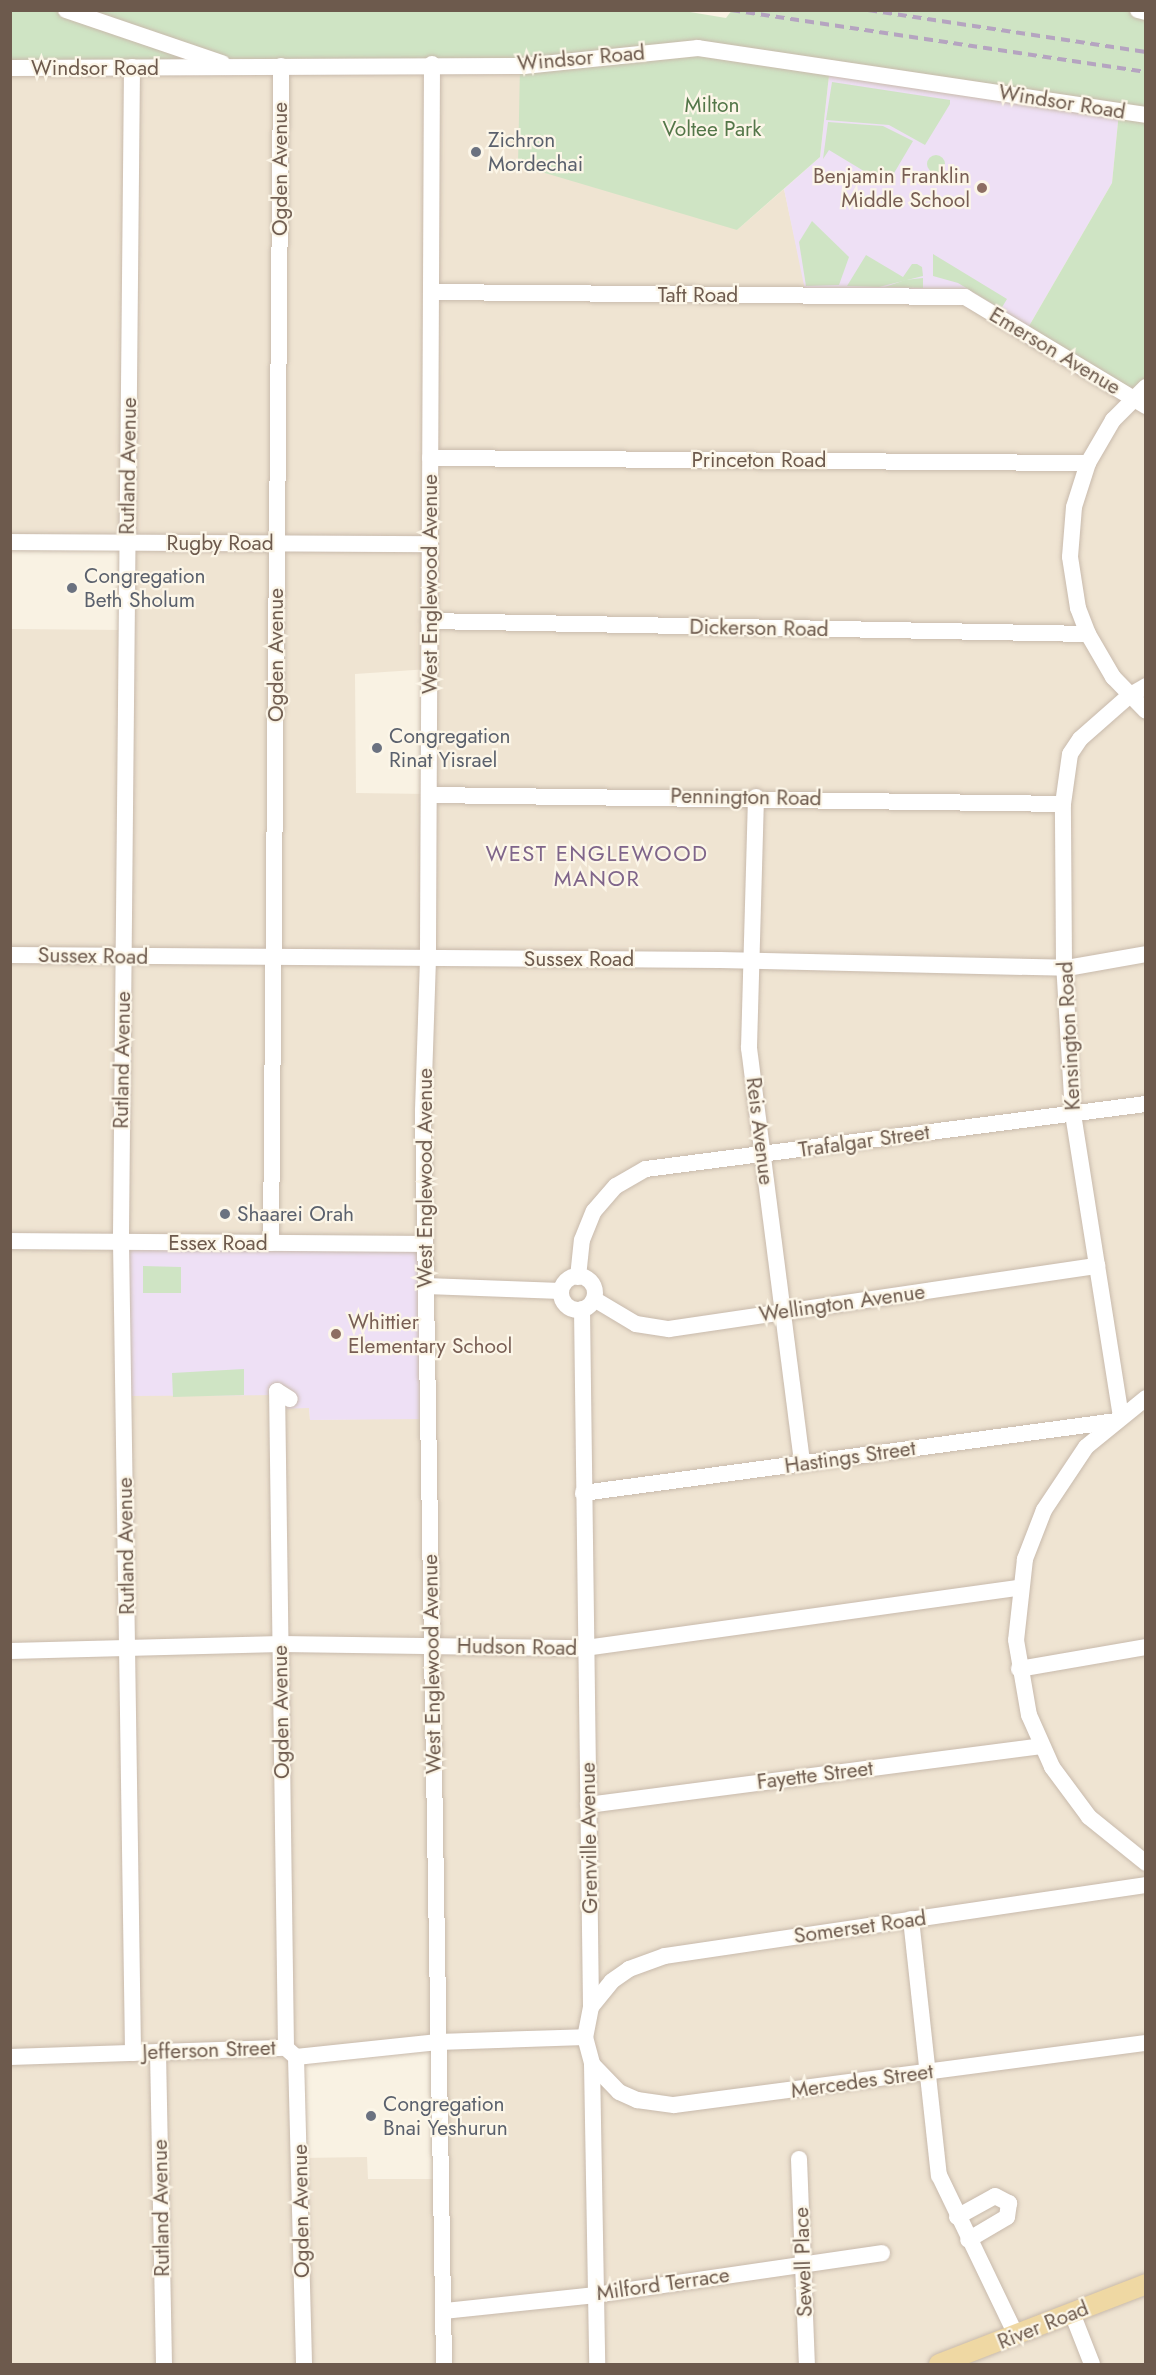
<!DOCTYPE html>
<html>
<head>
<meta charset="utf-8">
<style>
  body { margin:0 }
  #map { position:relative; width:1156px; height:2375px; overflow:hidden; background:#f9f2e3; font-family:Jost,sans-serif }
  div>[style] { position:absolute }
  .residential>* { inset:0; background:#efe4d2 }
  .education>* { inset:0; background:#eee0f5 }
  .green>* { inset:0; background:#cfe4c4 }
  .round { border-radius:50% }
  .roads { filter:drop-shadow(0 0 2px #c8baac) drop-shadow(0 0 2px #c8baac) }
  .minor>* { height:16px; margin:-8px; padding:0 8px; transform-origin:8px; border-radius:8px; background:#fff }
  .minor>.ring { margin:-8px; padding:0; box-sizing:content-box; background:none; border:16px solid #fff; border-radius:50% }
  .major>* { height:20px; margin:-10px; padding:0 10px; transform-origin:10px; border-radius:10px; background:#efd8a3 }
  .rail>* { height:4px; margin-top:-2px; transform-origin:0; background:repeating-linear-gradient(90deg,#b5a4c0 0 9px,transparent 0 15px) }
  .dots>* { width:16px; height:16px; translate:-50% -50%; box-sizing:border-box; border:3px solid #fcf6e8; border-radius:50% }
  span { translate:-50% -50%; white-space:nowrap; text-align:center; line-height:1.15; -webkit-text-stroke:4.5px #fcf6e8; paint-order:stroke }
  .street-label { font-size:21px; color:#6d5a4d }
  .park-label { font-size:21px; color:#547749 }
  .worship-label { font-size:21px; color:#5b616d }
  .left { translate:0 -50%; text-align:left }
  .education-label { font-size:21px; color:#785e54 }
  .right { translate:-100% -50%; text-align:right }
  .neighbourhood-label { font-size:22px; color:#7f658a; letter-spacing:1.5px }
  .frame { position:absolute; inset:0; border:12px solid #6d5a4d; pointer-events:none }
</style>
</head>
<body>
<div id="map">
  <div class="residential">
    <i style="clip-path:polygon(evenodd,520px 66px,737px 230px,784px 189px,807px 295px,965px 297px,1145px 387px,1145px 2364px,11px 2364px,11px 629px,126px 630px,127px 543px,11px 542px,10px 68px,520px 66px,429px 669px,428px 794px,356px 793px,355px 674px,429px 669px,520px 66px,425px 1244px,428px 1418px,310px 1420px,309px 1408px,277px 1395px,123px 1395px,425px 1244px,520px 66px,438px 2042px,440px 2179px,368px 2179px,367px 2157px,301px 2158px,296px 2057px,438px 2042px)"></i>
  </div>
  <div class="education">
    <i style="clip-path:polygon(830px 66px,1119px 112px,1112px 183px,1025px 333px,965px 297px,806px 295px,784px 189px,820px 157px)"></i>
    <i style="clip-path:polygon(121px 1242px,425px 1244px,428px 1419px,310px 1420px,309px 1408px,278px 1409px,277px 1395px,123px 1396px)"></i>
  </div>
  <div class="green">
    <i style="clip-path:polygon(678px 10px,726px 18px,732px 10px,1145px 11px,1145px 387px,1133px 398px,1025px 333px,1112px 183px,1119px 112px,830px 66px,820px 157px,737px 230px,518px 165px,520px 66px,11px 68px,10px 11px)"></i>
    <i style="clip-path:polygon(832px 82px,950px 100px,950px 104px,925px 145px,889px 125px,826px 120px)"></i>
    <i style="clip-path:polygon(828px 122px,883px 126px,913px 141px,887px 185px,829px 150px,823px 159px)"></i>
    <i class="round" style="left:927px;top:155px;width:18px;height:18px"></i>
    <i style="clip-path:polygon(812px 221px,849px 257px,839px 285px,806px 286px,799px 242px)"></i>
    <i style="clip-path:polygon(933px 254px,1007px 299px,1001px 309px,958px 283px,933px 276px)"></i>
    <i style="clip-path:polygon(866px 255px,903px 277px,912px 264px,917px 264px,922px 267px,923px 276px,879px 287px,847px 286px)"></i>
    <i style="clip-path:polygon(923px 278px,923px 288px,885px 287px,905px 280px)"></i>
    <i style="clip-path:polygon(143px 1266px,181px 1267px,181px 1293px,143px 1293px)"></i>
    <i style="clip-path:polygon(244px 1369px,244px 1395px,173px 1397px,172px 1373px)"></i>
  </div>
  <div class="roads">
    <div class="minor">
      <i style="left:66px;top:10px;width:165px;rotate:18.8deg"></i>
      <i style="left:1138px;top:10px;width:8px;rotate:14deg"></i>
      <i style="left:432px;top:64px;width:895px;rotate:90.26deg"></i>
      <i style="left:428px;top:959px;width:152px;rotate:91.9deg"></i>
      <i style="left:423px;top:1111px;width:1253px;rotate:89.04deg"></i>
      <i style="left:132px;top:67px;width:1175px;rotate:90.54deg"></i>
      <i style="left:121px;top:1242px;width:811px;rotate:89.15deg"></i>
      <i style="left:10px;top:68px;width:514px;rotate:-0.22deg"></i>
      <i style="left:524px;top:66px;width:175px;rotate:-5.9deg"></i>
      <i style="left:698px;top:48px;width:453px;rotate:8.5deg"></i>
      <i style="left:431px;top:292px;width:534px;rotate:0.54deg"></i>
      <i style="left:965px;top:297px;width:211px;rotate:31.1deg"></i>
      <i style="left:1146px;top:387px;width:47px;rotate:135deg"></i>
      <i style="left:1113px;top:420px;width:50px;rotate:120.2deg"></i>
      <i style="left:1088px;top:463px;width:46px;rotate:107.7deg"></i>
      <i style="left:1074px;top:507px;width:50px;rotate:94.6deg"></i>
      <i style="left:1070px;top:557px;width:52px;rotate:81.1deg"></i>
      <i style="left:1078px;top:608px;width:28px;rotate:69deg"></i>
      <i style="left:1088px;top:634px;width:50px;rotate:59.8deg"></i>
      <i style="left:1113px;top:677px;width:47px;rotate:45.9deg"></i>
      <i style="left:430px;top:458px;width:658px;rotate:0.44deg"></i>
      <i style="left:10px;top:542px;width:420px;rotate:0.3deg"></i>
      <i style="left:429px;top:621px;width:659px;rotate:1.13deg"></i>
      <i style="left:429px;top:795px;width:634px;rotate:0.81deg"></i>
      <i style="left:756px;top:797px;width:251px;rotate:91.6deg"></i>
      <i style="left:749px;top:1048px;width:419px;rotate:82.7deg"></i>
      <i style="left:10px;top:955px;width:710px;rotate:0.4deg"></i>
      <i style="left:720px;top:960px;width:347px;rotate:1.3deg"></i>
      <i style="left:1067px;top:968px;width:80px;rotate:-10deg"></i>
      <i style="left:10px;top:1241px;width:415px;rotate:0.4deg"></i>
      <i style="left:271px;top:1243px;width:1177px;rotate:-89.51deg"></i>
      <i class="ring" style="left:561px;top:1276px;width:18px;height:18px"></i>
      <i style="left:578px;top:1277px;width:37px;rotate:-84deg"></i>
      <i style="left:582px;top:1240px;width:31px;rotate:-68deg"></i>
      <i style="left:594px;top:1211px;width:33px;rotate:-49deg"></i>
      <i style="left:616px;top:1186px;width:34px;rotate:-30deg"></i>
      <i style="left:646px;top:1169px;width:504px;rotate:-7.41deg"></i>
      <i style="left:426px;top:1286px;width:135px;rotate:2.1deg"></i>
      <i style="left:594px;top:1299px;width:49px;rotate:30.8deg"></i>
      <i style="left:636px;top:1324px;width:33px;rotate:9deg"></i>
      <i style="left:669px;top:1329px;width:433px;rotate:-8.4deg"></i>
      <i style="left:582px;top:1309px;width:698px;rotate:89.26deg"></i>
      <i style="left:591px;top:2007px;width:31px;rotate:101deg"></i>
      <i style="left:585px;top:2037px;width:28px;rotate:75deg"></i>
      <i style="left:592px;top:2064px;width:300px;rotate:89deg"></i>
      <i style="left:1146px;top:1398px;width:77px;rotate:140.8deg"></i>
      <i style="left:1086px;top:1447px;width:76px;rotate:123.7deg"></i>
      <i style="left:1044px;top:1510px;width:53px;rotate:111.2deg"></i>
      <i style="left:1025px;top:1559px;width:81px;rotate:96.3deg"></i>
      <i style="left:1016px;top:1640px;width:76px;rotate:80.2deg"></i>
      <i style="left:1029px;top:1715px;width:57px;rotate:66.1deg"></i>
      <i style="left:1052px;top:1767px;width:62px;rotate:53.5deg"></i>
      <i style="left:1089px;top:1817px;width:73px;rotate:38.9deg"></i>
      <i style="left:1121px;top:1417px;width:307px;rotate:-99deg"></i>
      <i style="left:1073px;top:1114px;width:150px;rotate:-93.4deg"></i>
      <i style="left:1064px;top:964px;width:160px;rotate:-90.4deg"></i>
      <i style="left:1063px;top:804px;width:50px;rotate:-82deg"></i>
      <i style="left:1070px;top:754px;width:18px;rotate:-56deg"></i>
      <i style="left:1080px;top:739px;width:65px;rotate:-41.3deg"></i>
      <i style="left:1129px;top:696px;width:20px;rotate:-30deg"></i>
      <i style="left:583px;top:1493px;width:538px;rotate:-7.69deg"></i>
      <i style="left:10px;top:1651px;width:271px;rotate:-1.5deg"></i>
      <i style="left:281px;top:1644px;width:304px;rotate:0.8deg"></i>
      <i style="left:585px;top:1648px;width:438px;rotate:-7.9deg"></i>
      <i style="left:1019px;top:1669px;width:129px;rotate:-9.8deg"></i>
      <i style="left:588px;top:1805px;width:457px;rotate:-7.4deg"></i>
      <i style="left:911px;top:1919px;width:258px;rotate:83.8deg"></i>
      <i style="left:939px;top:2175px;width:178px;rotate:64.3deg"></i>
      <i style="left:591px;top:2007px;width:33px;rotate:-51deg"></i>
      <i style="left:612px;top:1981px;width:21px;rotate:-35deg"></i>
      <i style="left:629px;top:1969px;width:38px;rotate:-20deg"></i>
      <i style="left:665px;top:1956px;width:486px;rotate:-8.4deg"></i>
      <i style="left:286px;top:2048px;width:657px;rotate:-90.78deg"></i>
      <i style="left:277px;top:1391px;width:15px;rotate:32deg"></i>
      <i style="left:158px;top:2052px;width:312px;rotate:88.9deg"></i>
      <i style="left:10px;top:2057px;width:276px;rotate:-1.9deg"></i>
      <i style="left:286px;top:2048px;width:13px;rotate:42deg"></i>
      <i style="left:296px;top:2057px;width:143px;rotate:-6deg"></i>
      <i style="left:438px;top:2042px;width:147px;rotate:-1.9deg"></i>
      <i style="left:296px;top:2057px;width:307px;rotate:88.5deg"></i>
      <i style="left:592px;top:2064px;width:39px;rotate:46deg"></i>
      <i style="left:619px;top:2092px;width:20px;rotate:24deg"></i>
      <i style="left:637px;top:2100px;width:37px;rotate:8deg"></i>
      <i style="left:674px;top:2105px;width:476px;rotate:-7.5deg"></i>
      <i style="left:799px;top:2159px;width:205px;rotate:87.8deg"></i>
      <i style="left:957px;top:2217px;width:43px;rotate:-28.9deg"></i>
      <i style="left:995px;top:2196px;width:16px;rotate:27deg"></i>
      <i style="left:1009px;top:2203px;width:14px;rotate:98deg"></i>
      <i style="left:1007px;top:2217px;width:45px;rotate:149.5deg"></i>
      <i style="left:444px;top:2311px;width:152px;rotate:-6deg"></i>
      <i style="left:595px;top:2295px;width:290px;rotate:-8.3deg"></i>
      <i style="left:1072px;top:2313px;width:55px;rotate:68.6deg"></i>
    </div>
    <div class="major">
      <i style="left:939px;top:2364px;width:222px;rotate:-21.1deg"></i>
    </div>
  </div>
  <div class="rail">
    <i style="left:731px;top:10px;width:420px;rotate:8.5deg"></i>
    <i style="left:868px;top:10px;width:281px;rotate:8.6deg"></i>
  </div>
  <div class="dots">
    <i style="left:476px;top:152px;background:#6b7280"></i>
    <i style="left:982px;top:188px;background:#8d6e63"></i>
    <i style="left:72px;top:588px;background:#6b7280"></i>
    <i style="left:377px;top:748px;background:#6b7280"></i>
    <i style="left:225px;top:1214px;background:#6b7280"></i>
    <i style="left:336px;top:1334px;background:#8d6e63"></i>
    <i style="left:371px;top:2116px;background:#6b7280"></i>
  </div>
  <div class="street-label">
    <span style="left:581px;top:58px;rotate:-5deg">Windsor Road</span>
    <span style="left:95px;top:68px">Windsor Road</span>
    <span style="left:1062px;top:102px;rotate:9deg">Windsor Road</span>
    <span style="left:280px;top:169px;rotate:-90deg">Ogden Avenue</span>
    <span style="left:698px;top:295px">Taft Road</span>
    <span style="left:1055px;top:351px;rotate:31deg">Emerson Avenue</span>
    <span style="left:759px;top:460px">Princeton Road</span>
    <span style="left:128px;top:466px;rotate:-89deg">Rutland Avenue</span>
    <span style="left:220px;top:543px">Rugby Road</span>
    <span style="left:430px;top:584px;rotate:-90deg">West Englewood Avenue</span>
    <span style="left:759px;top:628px;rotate:1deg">Dickerson Road</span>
    <span style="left:276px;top:655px;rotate:-90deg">Ogden Avenue</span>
    <span style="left:746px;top:797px;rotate:1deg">Pennington Road</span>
    <span style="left:93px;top:956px;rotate:1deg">Sussex Road</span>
    <span style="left:579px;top:959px">Sussex Road</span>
    <span style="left:1069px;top:1036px;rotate:-93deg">Kensington Road</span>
    <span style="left:122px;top:1060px;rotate:-89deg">Rutland Avenue</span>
    <span style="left:760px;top:1131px;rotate:83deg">Reis Avenue</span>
    <span style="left:864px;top:1141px;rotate:-8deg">Trafalgar Street</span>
    <span style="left:425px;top:1178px;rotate:-90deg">West Englewood Avenue</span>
    <span style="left:218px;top:1243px">Essex Road</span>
    <span style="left:842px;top:1303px;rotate:-8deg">Wellington Avenue</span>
    <span style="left:850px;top:1457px;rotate:-8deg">Hastings Street</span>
    <span style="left:126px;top:1546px;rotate:-91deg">Rutland Avenue</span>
    <span style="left:517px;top:1647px;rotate:1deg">Hudson Road</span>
    <span style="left:432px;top:1664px;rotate:-91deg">West Englewood Avenue</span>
    <span style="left:281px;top:1712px;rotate:-91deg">Ogden Avenue</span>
    <span style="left:815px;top:1775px;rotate:-7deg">Fayette Street</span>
    <span style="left:589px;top:1838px;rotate:-91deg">Grenville Avenue</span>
    <span style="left:860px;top:1927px;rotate:-8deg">Somerset Road</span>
    <span style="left:209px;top:2050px;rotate:-2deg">Jefferson Street</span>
    <span style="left:862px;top:2081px;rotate:-8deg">Mercedes Street</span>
    <span style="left:161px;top:2208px;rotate:-91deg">Rutland Avenue</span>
    <span style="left:301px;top:2211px;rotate:-91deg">Ogden Avenue</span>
    <span style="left:803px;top:2262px;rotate:-92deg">Sewell Place</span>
    <span style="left:663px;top:2284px;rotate:-8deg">Milford Terrace</span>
    <span style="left:1043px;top:2325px;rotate:-22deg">River Road</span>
  </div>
  <div class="park-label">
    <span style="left:712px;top:117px">Milton<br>Voltee Park</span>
  </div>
  <div class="worship-label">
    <span class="left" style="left:488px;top:152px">Zichron<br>Mordechai</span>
    <span class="left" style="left:84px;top:588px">Congregation<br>Beth Sholum</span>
    <span class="left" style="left:389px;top:748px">Congregation<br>Rinat Yisrael</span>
    <span class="left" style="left:237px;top:1214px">Shaarei Orah</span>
    <span class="left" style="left:383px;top:2116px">Congregation<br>Bnai Yeshurun</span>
  </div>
  <div class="education-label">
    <span class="right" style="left:970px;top:188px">Benjamin Franklin<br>Middle School</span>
    <span class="left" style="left:348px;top:1334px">Whittier<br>Elementary School</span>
  </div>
  <div class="neighbourhood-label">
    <span style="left:597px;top:866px">WEST ENGLEWOOD<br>MANOR</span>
  </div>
  <div class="frame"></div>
</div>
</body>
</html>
